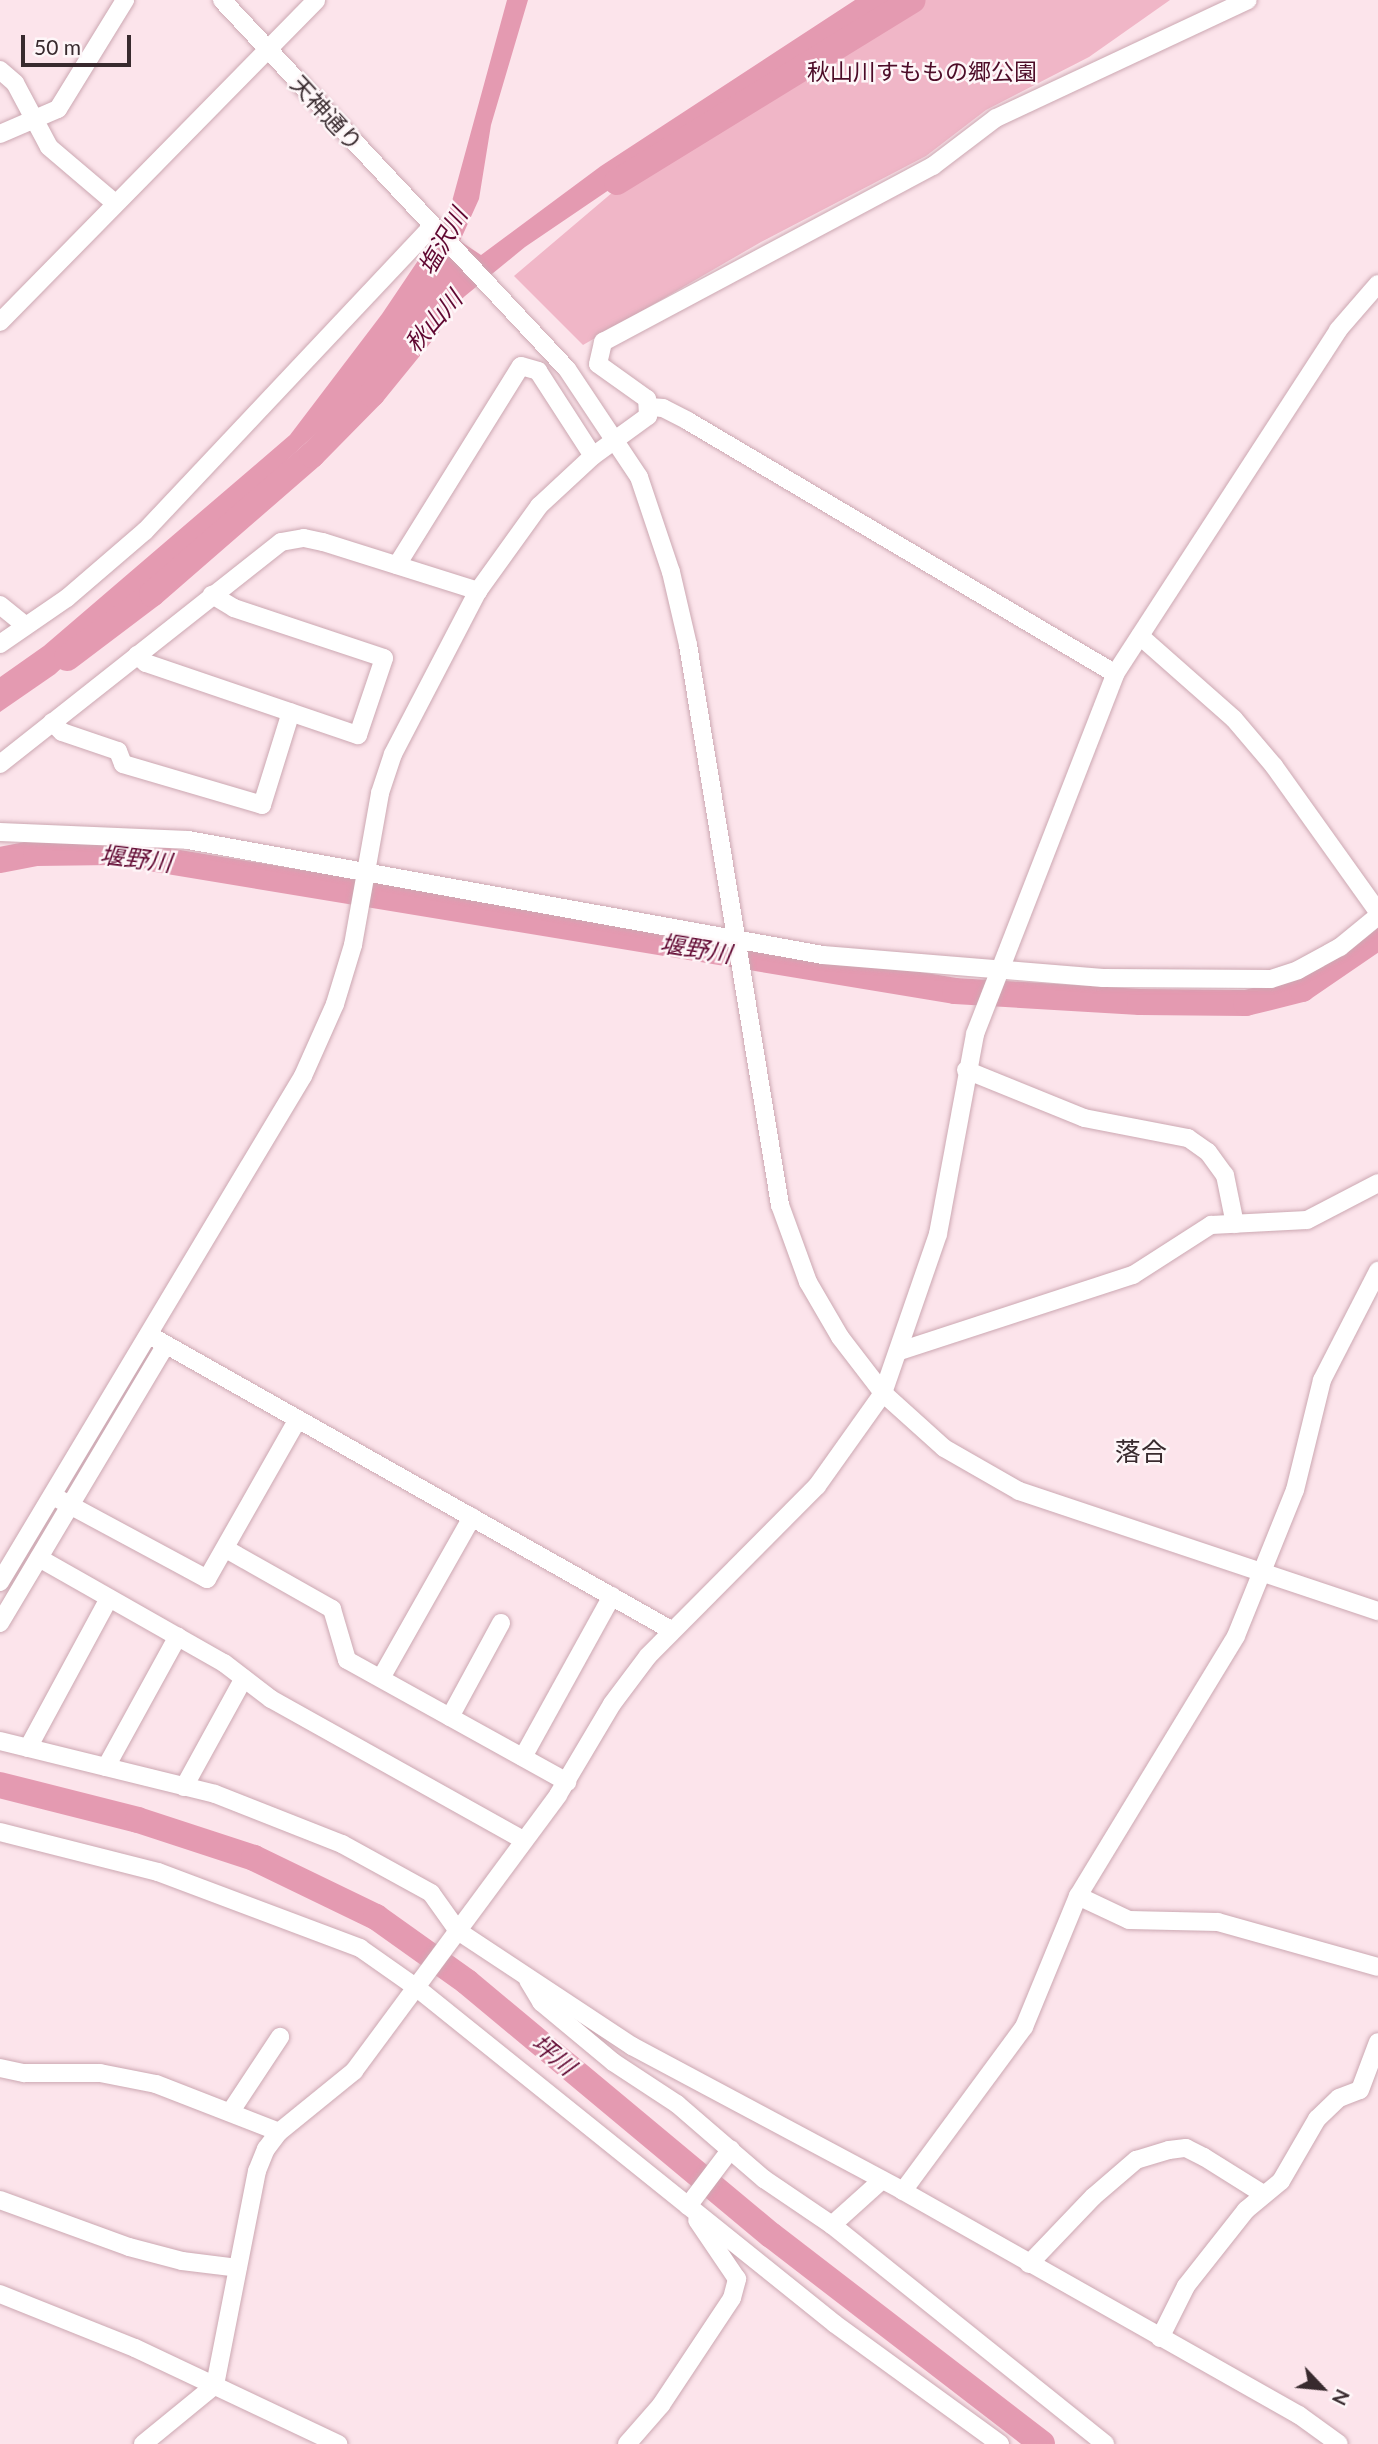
<!DOCTYPE html>
<html>
<head>
<meta charset="utf-8">
<style>
  body { margin:0 }
  #map { position:relative; width:1378px; height:2444px; overflow:hidden; background:#fce4eb; font-family:Lato,"Noto Sans JP",sans-serif }
  div>[style] { position:absolute }
  .green>* { inset:0; background:#f0b6c7 }
  .water>* { inset:0; background:#e49ab1 }
  .river>* { height:26px; margin:-13px; padding:0 13px; transform-origin:13px; border-radius:13px; background:#e49ab1 }
  .roads { filter:drop-shadow(0 0 2px #cca8b2) drop-shadow(0 0 2px #cca8b2) }
  .minor>* { height:18px; margin:-9px; padding:0 9px; transform-origin:9px; border-radius:9px; background:#fff }
  span { translate:-50% -50%; white-space:nowrap; text-align:center; line-height:1.15; -webkit-text-stroke:5px #fef6f8; paint-order:stroke }
  .park-label { font-size:23px; color:#4d0c28 }
  .street-label { font-size:23px; color:#382a2e }
  .water-label { font-size:24px; color:#600731; font-style:italic }
  .quarter-label { font-size:26px; color:#382a2e }
  .north { position:absolute; left:1287px; top:2353px; width:70px; height:70px; -webkit-text-stroke:5px #fef6f8; paint-order:stroke; rotate:116deg; font-size:19px; font-weight:700; line-height:28px; text-align:center; color:#382a2e }
  .north::after { content:''; display:block; margin:auto; width:24px; height:32px; background:#382a2e; clip-path:polygon(50% 0,100% 100%,50% 72%,0 100%) }
  .scale { position:absolute; left:21px; top:35px; width:110px; height:32px; box-sizing:border-box; border:4px solid #382a2e; border-top:0; padding-left:9px; font-size:21px; line-height:24px; white-space:nowrap; color:#382a2e; -webkit-text-stroke:5px #fef6f8; paint-order:stroke }
</style>
</head>
<body>
<div id="map">
  <div class="green">
    <i style="clip-path:polygon(883px 0,1170px 0,1089px 57px,986px 110px,926px 156px,761px 242px,583px 345px,514px 276px,613px 192px,854px 46px)"></i>
  </div>
  <div class="water">
    <i style="clip-path:polygon(507px 0,528px 0,491px 125px,479px 199px,460px 241px,481px 255px,601px 166px,855px 0,900px 0,737px 103px,525px 247px,465px 296px,55px 674px,0 712px,0 677px,44px 646px,290px 435px,382px 314px,448px 216px)"></i>
  </div>
  <div class="river">
    <i style="left:617px;top:182px;width:347px;rotate:-31.6deg"></i>
    <i style="left:67px;top:658px;width:106px;rotate:-37deg"></i>
    <i style="left:152px;top:594px;width:212px;rotate:-41deg"></i>
    <i style="left:312px;top:455px;width:86px;rotate:-45.5deg"></i>
    <i style="left:372px;top:394px;width:89px;rotate:-50.9deg"></i>
    <i style="left:0;top:860px;width:37px;rotate:-11deg"></i>
    <i style="left:36px;top:853px;width:77px;rotate:-0.7deg"></i>
    <i style="left:113px;top:852px;width:853px;rotate:9.37deg"></i>
    <i style="left:955px;top:991px;width:185px;rotate:3.4deg"></i>
    <i style="left:1140px;top:1002px;width:106px;rotate:0.5deg"></i>
    <i style="left:1246px;top:1003px;width:58px;rotate:-14deg"></i>
    <i style="left:1302px;top:989px;width:92px;rotate:-34.4deg"></i>
    <i style="left:0;top:1785px;width:142px;rotate:14.2deg"></i>
    <i style="left:138px;top:1820px;width:122px;rotate:18.1deg"></i>
    <i style="left:254px;top:1858px;width:136px;rotate:25.8deg"></i>
    <i style="left:376px;top:1917px;width:112px;rotate:35.5deg"></i>
    <i style="left:467px;top:1982px;width:396px;rotate:39.8deg"></i>
    <i style="left:771px;top:2235px;width:342px;rotate:37.6deg"></i>
  </div>
  <div class="roads">
    <div class="minor">
      <i style="left:222px;top:0;width:505px;rotate:46.93deg"></i>
      <i style="left:567px;top:369px;width:130px;rotate:56.3deg"></i>
      <i style="left:639px;top:477px;width:100px;rotate:71.4deg"></i>
      <i style="left:671px;top:572px;width:75px;rotate:76.9deg"></i>
      <i style="left:688px;top:645px;width:568px;rotate:80.67deg"></i>
      <i style="left:780px;top:1205px;width:82px;rotate:70deg"></i>
      <i style="left:808px;top:1282px;width:64px;rotate:59.8deg"></i>
      <i style="left:840px;top:1337px;width:71px;rotate:52.5deg"></i>
      <i style="left:883px;top:1393px;width:82px;rotate:42deg"></i>
      <i style="left:944px;top:1448px;width:86px;rotate:29.8deg"></i>
      <i style="left:1019px;top:1491px;width:379px;rotate:18.5deg"></i>
      <i style="left:0;top:70px;width:20px;rotate:41deg"></i>
      <i style="left:15px;top:83px;width:72px;rotate:62deg"></i>
      <i style="left:49px;top:147px;width:87px;rotate:40.3deg"></i>
      <i style="left:0;top:134px;width:63px;rotate:-23.3deg"></i>
      <i style="left:58px;top:109px;width:128px;rotate:-58.4deg"></i>
      <i style="left:0;top:322px;width:451px;rotate:-45.5deg"></i>
      <i style="left:650px;top:407px;width:13px;rotate:4deg"></i>
      <i style="left:663px;top:408px;width:28px;rotate:27deg"></i>
      <i style="left:688px;top:421px;width:496px;rotate:30.6deg"></i>
      <i style="left:397px;top:565px;width:234px;rotate:-58.1deg"></i>
      <i style="left:521px;top:366px;width:18px;rotate:16deg"></i>
      <i style="left:538px;top:371px;width:101px;rotate:57.1deg"></i>
      <i style="left:0;top:605px;width:33px;rotate:39deg"></i>
      <i style="left:1140px;top:636px;width:125px;rotate:41.4deg"></i>
      <i style="left:1234px;top:719px;width:62px;rotate:49.6deg"></i>
      <i style="left:1274px;top:766px;width:179px;rotate:54.5deg"></i>
      <i style="left:0;top:644px;width:81px;rotate:-34.5deg"></i>
      <i style="left:67px;top:598px;width:103px;rotate:-40.7deg"></i>
      <i style="left:145px;top:531px;width:419px;rotate:-46.7deg"></i>
      <i style="left:137px;top:655px;width:12px;rotate:42deg"></i>
      <i style="left:146px;top:663px;width:224px;rotate:18.8deg"></i>
      <i style="left:358px;top:735px;width:81px;rotate:-71.3deg"></i>
      <i style="left:384px;top:658px;width:158px;rotate:-161.6deg"></i>
      <i style="left:234px;top:608px;width:26px;rotate:-149deg"></i>
      <i style="left:52px;top:722px;width:14px;rotate:45deg"></i>
      <i style="left:62px;top:732px;width:59px;rotate:18.7deg"></i>
      <i style="left:118px;top:751px;width:14px;rotate:69deg"></i>
      <i style="left:123px;top:764px;width:145px;rotate:16.4deg"></i>
      <i style="left:262px;top:805px;width:97px;rotate:-72.7deg"></i>
      <i style="left:0;top:764px;width:358px;rotate:-38.3deg"></i>
      <i style="left:281px;top:542px;width:23px;rotate:-10deg"></i>
      <i style="left:304px;top:538px;width:19px;rotate:12deg"></i>
      <i style="left:323px;top:542px;width:163px;rotate:17.5deg"></i>
      <i style="left:478px;top:591px;width:105px;rotate:-54.3deg"></i>
      <i style="left:539px;top:506px;width:74px;rotate:-42.8deg"></i>
      <i style="left:593px;top:456px;width:68px;rotate:-36deg"></i>
      <i style="left:648px;top:416px;width:17px;rotate:-93deg"></i>
      <i style="left:647px;top:399px;width:60px;rotate:-144.5deg"></i>
      <i style="left:598px;top:364px;width:23px;rotate:-77deg"></i>
      <i style="left:603px;top:342px;width:374px;rotate:-28.1deg"></i>
      <i style="left:933px;top:166px;width:79px;rotate:-37.3deg"></i>
      <i style="left:996px;top:118px;width:278px;rotate:-25.1deg"></i>
      <i style="left:0;top:832px;width:188px;rotate:2.4deg"></i>
      <i style="left:188px;top:840px;width:645px;rotate:10.27deg"></i>
      <i style="left:823px;top:955px;width:281px;rotate:4.7deg"></i>
      <i style="left:1103px;top:978px;width:168px;rotate:0.3deg"></i>
      <i style="left:1271px;top:979px;width:28px;rotate:-18deg"></i>
      <i style="left:1298px;top:970px;width:48px;rotate:-28.7deg"></i>
      <i style="left:1340px;top:947px;width:49px;rotate:-39.2deg"></i>
      <i style="left:966px;top:1070px;width:127px;rotate:22.1deg"></i>
      <i style="left:1084px;top:1118px;width:106px;rotate:10.9deg"></i>
      <i style="left:1188px;top:1138px;width:24px;rotate:35deg"></i>
      <i style="left:1208px;top:1152px;width:29px;rotate:54deg"></i>
      <i style="left:1225px;top:1175px;width:50px;rotate:78.5deg"></i>
      <i style="left:149px;top:1335px;width:600px;rotate:29.47deg"></i>
      <i style="left:900px;top:1351px;width:245px;rotate:-18.1deg"></i>
      <i style="left:1133px;top:1275px;width:93px;rotate:-32.7deg"></i>
      <i style="left:1211px;top:1225px;width:96px;rotate:-3deg"></i>
      <i style="left:1307px;top:1220px;width:80px;rotate:-27.5deg"></i>
      <i style="left:53px;top:1496px;width:175px;rotate:28.3deg"></i>
      <i style="left:207px;top:1579px;width:184px;rotate:-60.4deg"></i>
      <i style="left:226px;top:1549px;width:122px;rotate:29.5deg"></i>
      <i style="left:332px;top:1609px;width:53px;rotate:73.6deg"></i>
      <i style="left:347px;top:1660px;width:252px;rotate:29deg"></i>
      <i style="left:39px;top:1558px;width:213px;rotate:29.6deg"></i>
      <i style="left:224px;top:1663px;width:59px;rotate:37.5deg"></i>
      <i style="left:271px;top:1699px;width:289px;rotate:29.2deg"></i>
      <i style="left:0;top:1582px;width:590px;rotate:-59.09deg"></i>
      <i style="left:303px;top:1076px;width:79px;rotate:-66deg"></i>
      <i style="left:335px;top:1004px;width:62px;rotate:-73deg"></i>
      <i style="left:353px;top:945px;width:154px;rotate:-79.9deg"></i>
      <i style="left:380px;top:793px;width:41px;rotate:-71.6deg"></i>
      <i style="left:393px;top:754px;width:184px;rotate:-62.5deg"></i>
      <i style="left:0;top:1623px;width:324px;rotate:-59.2deg"></i>
      <i style="left:381px;top:1678px;width:185px;rotate:-60.5deg"></i>
      <i style="left:450px;top:1717px;width:107px;rotate:-61.5deg"></i>
      <i style="left:0;top:1741px;width:221px;rotate:13.8deg"></i>
      <i style="left:215px;top:1794px;width:136px;rotate:21.5deg"></i>
      <i style="left:342px;top:1844px;width:102px;rotate:28.8deg"></i>
      <i style="left:431px;top:1893px;width:47px;rotate:54.6deg"></i>
      <i style="left:458px;top:1931px;width:209px;rotate:33.5deg"></i>
      <i style="left:632px;top:2046px;width:307px;rotate:28.1deg"></i>
      <i style="left:903px;top:2191px;width:455px;rotate:29.5deg"></i>
      <i style="left:1299px;top:2415px;width:49px;rotate:35.9deg"></i>
      <i style="left:28px;top:1748px;width:170px;rotate:-61.6deg"></i>
      <i style="left:523px;top:1757px;width:184px;rotate:-61.1deg"></i>
      <i style="left:106px;top:1767px;width:149px;rotate:-61.2deg"></i>
      <i style="left:184px;top:1787px;width:124px;rotate:-61.2deg"></i>
      <i style="left:0;top:1832px;width:163px;rotate:14.2deg"></i>
      <i style="left:158px;top:1872px;width:216px;rotate:20.6deg"></i>
      <i style="left:360px;top:1948px;width:70px;rotate:35.1deg"></i>
      <i style="left:417px;top:1988px;width:536px;rotate:38.79deg"></i>
      <i style="left:835px;top:2324px;width:204px;rotate:36deg"></i>
      <i style="left:1078px;top:1896px;width:56px;rotate:25.2deg"></i>
      <i style="left:1129px;top:1920px;width:89px;rotate:1.3deg"></i>
      <i style="left:1218px;top:1922px;width:166px;rotate:15.7deg"></i>
      <i style="left:528px;top:1980px;width:26px;rotate:59deg"></i>
      <i style="left:541px;top:2002px;width:94px;rotate:39.8deg"></i>
      <i style="left:613px;top:2062px;width:77px;rotate:33.3deg"></i>
      <i style="left:677px;top:2104px;width:115px;rotate:40.8deg"></i>
      <i style="left:764px;top:2179px;width:82px;rotate:34.1deg"></i>
      <i style="left:832px;top:2225px;width:350px;rotate:38.7deg"></i>
      <i style="left:0;top:2068px;width:25px;rotate:12deg"></i>
      <i style="left:24px;top:2073px;width:76px"></i>
      <i style="left:100px;top:2073px;width:57px;rotate:11.1deg"></i>
      <i style="left:156px;top:2084px;width:132px;rotate:21.3deg"></i>
      <i style="left:231px;top:2111px;width:89px;rotate:-56.5deg"></i>
      <i style="left:903px;top:2191px;width:204px;rotate:-53.6deg"></i>
      <i style="left:1024px;top:2027px;width:142px;rotate:-67.6deg"></i>
      <i style="left:1078px;top:1896px;width:304px;rotate:-58.7deg"></i>
      <i style="left:1236px;top:1636px;width:157px;rotate:-68deg"></i>
      <i style="left:1295px;top:1490px;width:113px;rotate:-76.2deg"></i>
      <i style="left:1322px;top:1380px;width:123px;rotate:-62.8deg"></i>
      <i style="left:0;top:2200px;width:137px;rotate:20deg"></i>
      <i style="left:129px;top:2247px;width:55px;rotate:14.8deg"></i>
      <i style="left:182px;top:2261px;width:56px;rotate:7.1deg"></i>
      <i style="left:688px;top:2206px;width:71px;rotate:-53deg"></i>
      <i style="left:832px;top:2225px;width:67px;rotate:-42deg"></i>
      <i style="left:1029px;top:2264px;width:93px;rotate:-46.3deg"></i>
      <i style="left:1093px;top:2197px;width:57px;rotate:-40.7deg"></i>
      <i style="left:1136px;top:2160px;width:34px;rotate:-17deg"></i>
      <i style="left:1169px;top:2150px;width:17px;rotate:-7deg"></i>
      <i style="left:1186px;top:2148px;width:20px;rotate:27deg"></i>
      <i style="left:1204px;top:2157px;width:70px;rotate:32.1deg"></i>
      <i style="left:0;top:2294px;width:145px;rotate:21.8deg"></i>
      <i style="left:135px;top:2348px;width:225px;rotate:25.3deg"></i>
      <i style="left:1160px;top:2338px;width:58px;rotate:-63.4deg"></i>
      <i style="left:1186px;top:2286px;width:97px;rotate:-51.7deg"></i>
      <i style="left:1246px;top:2210px;width:45px;rotate:-39.6deg"></i>
      <i style="left:1281px;top:2181px;width:72px;rotate:-59.9deg"></i>
      <i style="left:1317px;top:2119px;width:30px;rotate:-44deg"></i>
      <i style="left:1339px;top:2098px;width:22px;rotate:-21deg"></i>
      <i style="left:1360px;top:2090px;width:51px;rotate:-69.4deg"></i>
      <i style="left:143px;top:2444px;width:93px;rotate:-39.3deg"></i>
      <i style="left:215px;top:2385px;width:218px;rotate:-78.9deg"></i>
      <i style="left:257px;top:2171px;width:24px;rotate:-68deg"></i>
      <i style="left:266px;top:2149px;width:21px;rotate:-53deg"></i>
      <i style="left:279px;top:2132px;width:97px;rotate:-39.1deg"></i>
      <i style="left:354px;top:2071px;width:343px;rotate:-53.5deg"></i>
      <i style="left:558px;top:1795px;width:106px;rotate:-59.3deg"></i>
      <i style="left:612px;top:1704px;width:60px;rotate:-53.1deg"></i>
      <i style="left:648px;top:1656px;width:240px;rotate:-45.2deg"></i>
      <i style="left:817px;top:1486px;width:114px;rotate:-54.6deg"></i>
      <i style="left:883px;top:1393px;width:168px;rotate:-70.9deg"></i>
      <i style="left:938px;top:1234px;width:203px;rotate:-79.5deg"></i>
      <i style="left:975px;top:1034px;width:386px;rotate:-68.7deg"></i>
      <i style="left:1115px;top:674px;width:410px;rotate:-57deg"></i>
      <i style="left:1338px;top:330px;width:61px;rotate:-49deg"></i>
      <i style="left:627px;top:2444px;width:52px;rotate:-48.9deg"></i>
      <i style="left:661px;top:2405px;width:128px;rotate:-56.4deg"></i>
      <i style="left:732px;top:2298px;width:20px;rotate:-75deg"></i>
      <i style="left:737px;top:2279px;width:71px;rotate:-124.1deg"></i>
    </div>
  </div>
  <div class="park-label">
    <span style="left:922px;top:71px">秋山川すももの郷公園</span>
  </div>
  <div class="street-label">
    <span style="left:327px;top:113px;rotate:47deg">天神通り</span>
  </div>
  <div class="water-label">
    <span style="left:442px;top:241px;rotate:-60deg">塩沢川</span>
    <span style="left:433px;top:321px;rotate:-49deg">秋山川</span>
    <span style="left:136px;top:858px;rotate:7deg">堰野川</span>
    <span style="left:696px;top:948px;rotate:9deg">堰野川</span>
    <span style="left:554px;top:2054px;rotate:40deg">坪川</span>
  </div>
  <div class="quarter-label">
    <span style="left:1141px;top:1452px">落合</span>
  </div>
  <div class="north">N</div>
  <div class="scale">50 m</div>
</div>
</body>
</html>
